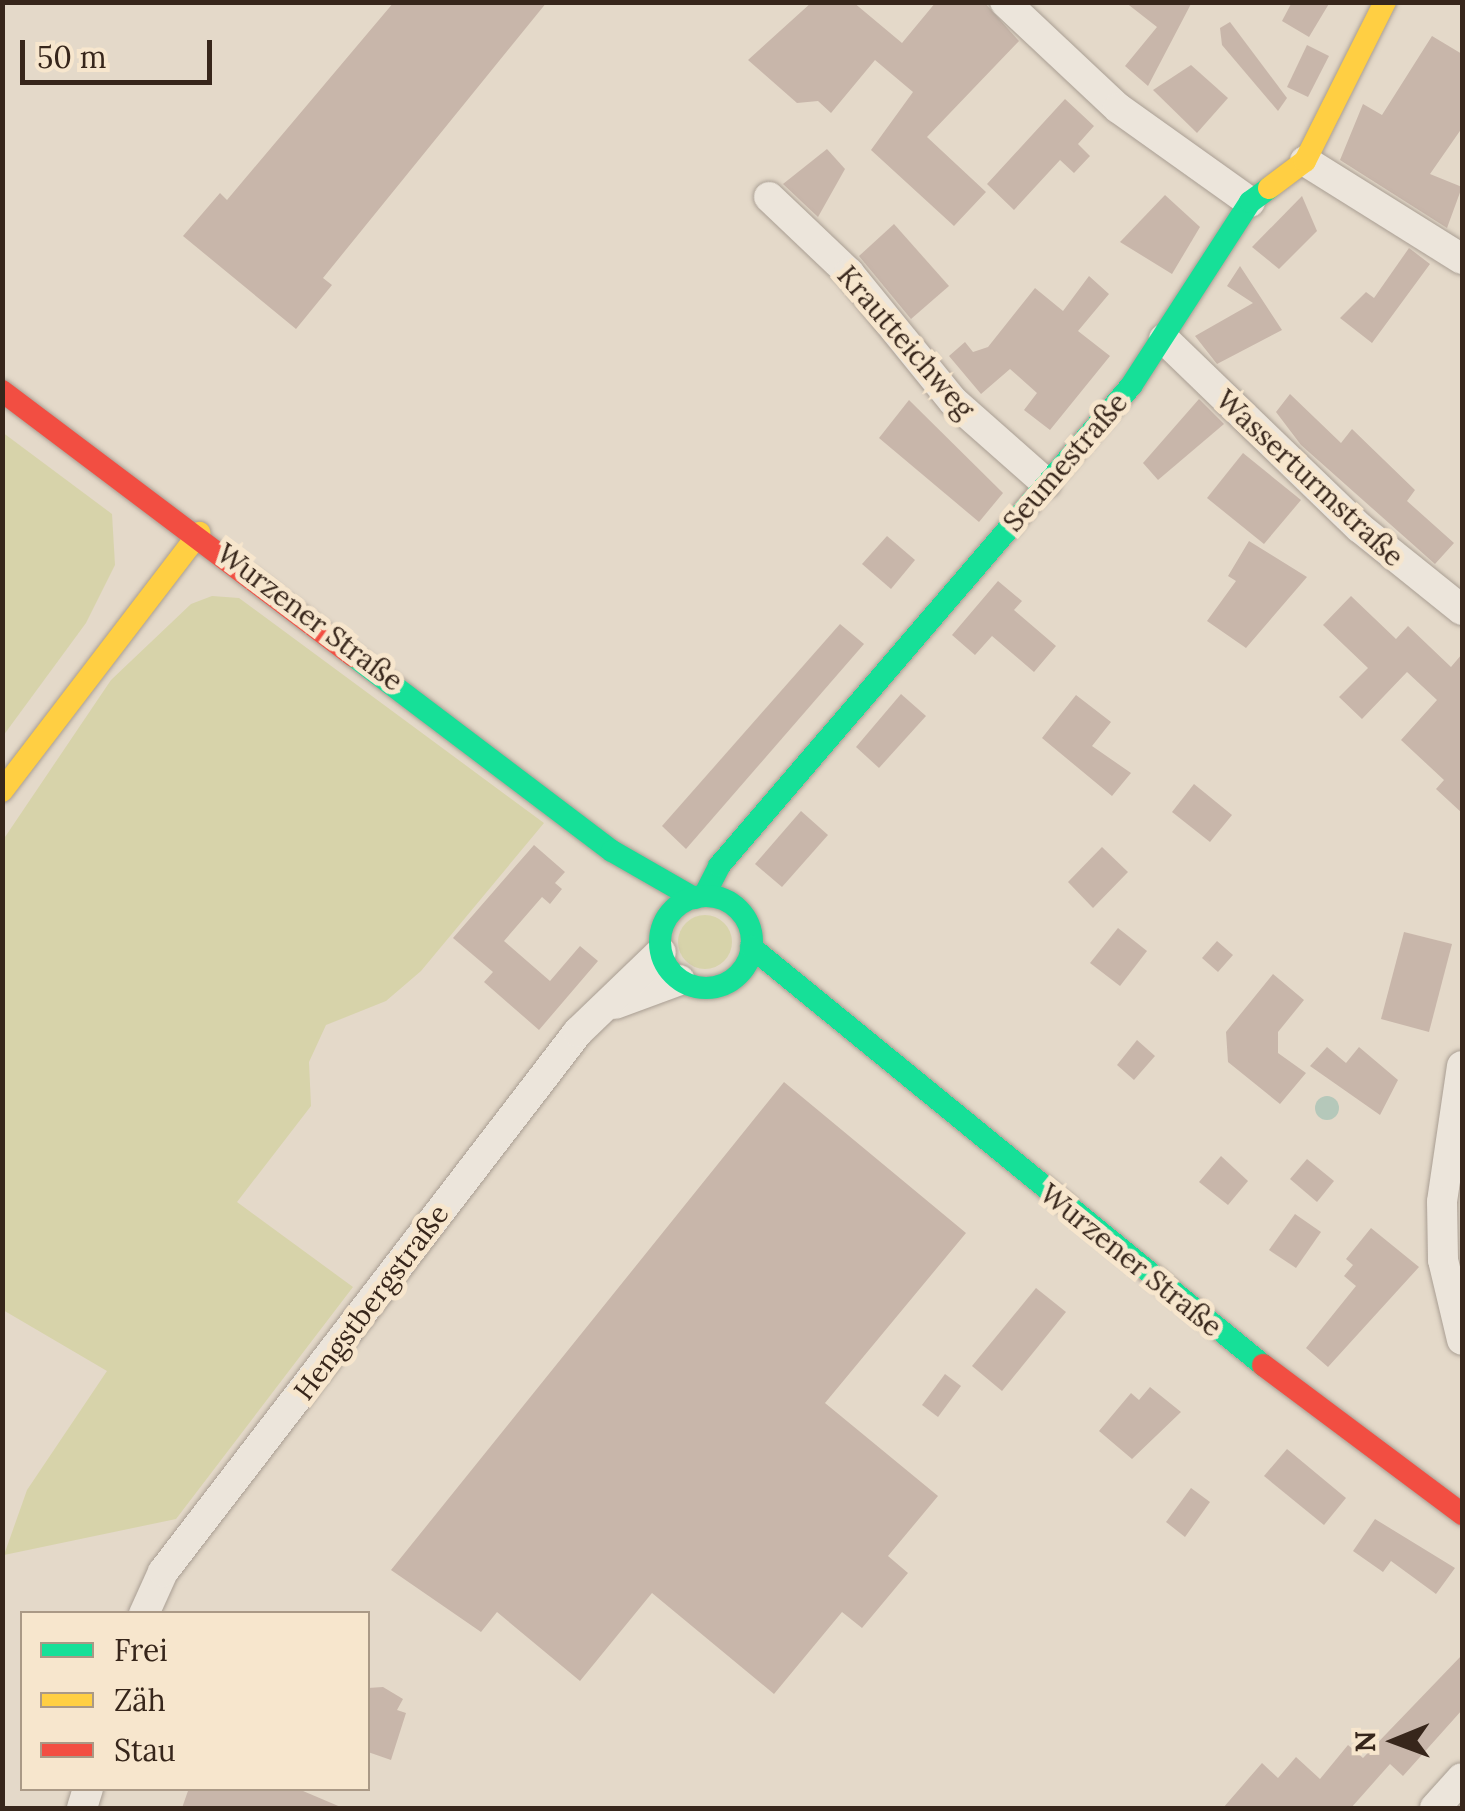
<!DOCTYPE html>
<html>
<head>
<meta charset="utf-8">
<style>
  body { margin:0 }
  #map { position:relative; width:1465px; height:1811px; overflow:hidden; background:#e4d9c9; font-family:Lora,serif }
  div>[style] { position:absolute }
  .green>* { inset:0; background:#d7d3aa }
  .round { border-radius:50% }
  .water>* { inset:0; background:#b5c8ba }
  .building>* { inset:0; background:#c8b6aa }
  .roads { filter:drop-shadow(0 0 2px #a99e93) drop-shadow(0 0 2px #a99e93) }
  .street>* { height:30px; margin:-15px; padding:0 15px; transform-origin:15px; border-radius:15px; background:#ece5db }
  .fast>* { height:22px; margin:-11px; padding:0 11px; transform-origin:11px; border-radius:11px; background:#16e098 }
  .fast>.ring { margin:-11px; padding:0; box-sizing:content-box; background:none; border:22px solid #16e098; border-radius:50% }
  .slow>* { height:22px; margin:-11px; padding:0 11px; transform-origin:11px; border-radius:11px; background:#ffcf43 }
  .jam>* { height:22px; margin:-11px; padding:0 11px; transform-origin:11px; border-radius:11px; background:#f24e42 }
  span { translate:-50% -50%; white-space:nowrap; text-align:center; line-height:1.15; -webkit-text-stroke:10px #f7e6cd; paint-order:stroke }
  .street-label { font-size:28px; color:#37261b }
  .frame { position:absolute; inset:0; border:5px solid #37261b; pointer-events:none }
  .legend { position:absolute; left:20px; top:1611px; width:350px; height:180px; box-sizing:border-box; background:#f7e6cd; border:2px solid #aa9986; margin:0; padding:12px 18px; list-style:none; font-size:30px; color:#37261b }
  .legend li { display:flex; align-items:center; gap:20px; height:50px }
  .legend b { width:50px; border:2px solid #aa9986 }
  .north { position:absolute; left:1345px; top:1691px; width:100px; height:100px; -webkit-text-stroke:8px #f7e6cd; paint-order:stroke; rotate:269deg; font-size:28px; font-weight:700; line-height:40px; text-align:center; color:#37261b }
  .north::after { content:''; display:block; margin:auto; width:35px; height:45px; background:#37261b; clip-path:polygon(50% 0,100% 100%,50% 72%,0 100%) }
  .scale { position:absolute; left:20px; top:40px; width:192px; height:45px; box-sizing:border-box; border:5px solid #37261b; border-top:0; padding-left:12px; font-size:30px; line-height:35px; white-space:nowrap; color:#37261b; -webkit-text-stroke:8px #f7e6cd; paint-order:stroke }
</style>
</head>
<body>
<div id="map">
  <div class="green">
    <i style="clip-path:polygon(2px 432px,112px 514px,115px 565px,86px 623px,3px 736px)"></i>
    <i style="clip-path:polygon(212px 596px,239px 598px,544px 823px,421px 971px,386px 1001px,326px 1025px,309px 1062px,311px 1106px,237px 1202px,353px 1287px,176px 1519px,4px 1555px,27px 1490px,107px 1371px,3px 1310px,3px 840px,111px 680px,191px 604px)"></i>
    <i class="round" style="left:678px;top:915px;width:54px;height:54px"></i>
  </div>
  <div class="water">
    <i class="round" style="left:1315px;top:1096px;width:24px;height:24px"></i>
  </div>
  <div class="building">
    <i style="clip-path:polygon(394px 2px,547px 2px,323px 278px,332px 285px,296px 329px,183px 236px,220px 193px,227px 200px)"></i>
    <i style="clip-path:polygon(812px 2px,853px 2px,902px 43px,936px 2px,984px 2px,1019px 41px,927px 137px,986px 192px,954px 226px,871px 150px,913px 92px,875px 60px,831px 113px,818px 101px,797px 103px,748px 60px)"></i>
    <i style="clip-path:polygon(1125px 2px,1192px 2px,1148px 86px,1125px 66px,1157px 27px)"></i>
    <i style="clip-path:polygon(1292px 2px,1330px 2px,1309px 37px,1282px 21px)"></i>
    <i style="clip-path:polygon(1230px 22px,1287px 98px,1278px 111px,1222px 45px,1220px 28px)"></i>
    <i style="clip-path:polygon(1432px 36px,1462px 54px,1462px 128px,1430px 174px,1462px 187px,1447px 228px,1340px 160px,1363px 104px,1382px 115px)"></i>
    <i style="clip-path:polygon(1307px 45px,1329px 56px,1308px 97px,1287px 87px)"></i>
    <i style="clip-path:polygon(1191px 65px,1228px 98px,1197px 133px,1153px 90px)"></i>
    <i style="clip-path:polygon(1065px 99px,1094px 126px,1078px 144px,1090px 156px,1074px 173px,1060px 160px,1014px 210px,987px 184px)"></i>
    <i style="clip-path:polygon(827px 149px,845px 169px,818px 217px,783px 184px)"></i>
    <i style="clip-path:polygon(1165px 195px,1200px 227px,1172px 274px,1120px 242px)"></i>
    <i style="clip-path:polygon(1302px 196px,1317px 231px,1279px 269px,1252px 247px)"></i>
    <i style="clip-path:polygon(894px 224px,949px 286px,911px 319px,859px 256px)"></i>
    <i style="clip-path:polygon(1409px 248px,1430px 264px,1372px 343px,1340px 318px,1366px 292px,1374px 298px)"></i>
    <i style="clip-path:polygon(1240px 266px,1282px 330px,1217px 364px,1195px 336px,1253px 303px,1227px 286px)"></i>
    <i style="clip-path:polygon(1089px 276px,1109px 294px,1078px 331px,1110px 356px,1050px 430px,1024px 410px,1037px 393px,1010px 369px,981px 394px,949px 356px,965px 342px,973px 352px,988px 347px,1035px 288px,1063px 311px)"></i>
    <i style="clip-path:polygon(1290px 394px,1341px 443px,1352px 429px,1415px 490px,1407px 501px,1454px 543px,1435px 564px,1301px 445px,1276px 412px)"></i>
    <i style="clip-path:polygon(1199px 399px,1224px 424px,1158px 480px,1143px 463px)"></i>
    <i style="clip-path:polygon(909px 400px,1003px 493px,979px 522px,879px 438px)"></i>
    <i style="clip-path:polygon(1243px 453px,1301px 500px,1264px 544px,1207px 498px)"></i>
    <i style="clip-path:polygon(887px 536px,915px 560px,891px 589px,862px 564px)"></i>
    <i style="clip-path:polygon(1249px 541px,1307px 577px,1246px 648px,1207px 621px,1236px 581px,1228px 576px)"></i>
    <i style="clip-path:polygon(998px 581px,1022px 601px,1014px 610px,1056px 646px,1034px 672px,992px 636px,975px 655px,952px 635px)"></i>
    <i style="clip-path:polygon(1351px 596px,1396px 639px,1408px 626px,1451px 667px,1462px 654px,1462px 813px,1436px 789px,1444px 780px,1401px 740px,1437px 700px,1407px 672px,1362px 719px,1339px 697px,1368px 668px,1323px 625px)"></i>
    <i style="clip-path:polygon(840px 624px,864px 644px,686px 849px,662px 826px)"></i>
    <i style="clip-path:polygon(901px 694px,926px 716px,879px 768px,856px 747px)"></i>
    <i style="clip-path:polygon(1076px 695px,1111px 722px,1092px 746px,1131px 773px,1112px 796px,1042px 738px)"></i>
    <i style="clip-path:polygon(1194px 784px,1232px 815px,1210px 842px,1172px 812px)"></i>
    <i style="clip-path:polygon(801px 811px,828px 835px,782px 887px,755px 864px)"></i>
    <i style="clip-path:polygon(534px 845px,565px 872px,555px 883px,562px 889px,550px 904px,542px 897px,504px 941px,550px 981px,580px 946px,598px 961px,539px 1030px,484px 982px,493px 972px,453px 938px)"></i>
    <i style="clip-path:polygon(1102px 847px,1128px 872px,1093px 908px,1068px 882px)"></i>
    <i style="clip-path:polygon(1118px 928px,1147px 951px,1120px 986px,1090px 963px)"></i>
    <i style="clip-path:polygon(1404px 932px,1452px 944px,1429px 1032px,1381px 1019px)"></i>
    <i style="clip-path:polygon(1217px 941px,1233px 955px,1218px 972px,1202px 958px)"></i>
    <i style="clip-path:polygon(1273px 974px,1304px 1000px,1278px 1032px,1278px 1053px,1306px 1073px,1280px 1104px,1228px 1062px,1226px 1032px)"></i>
    <i style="clip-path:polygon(1137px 1040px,1155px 1056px,1134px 1080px,1117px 1065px)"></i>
    <i style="clip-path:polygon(1327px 1047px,1346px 1063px,1359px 1047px,1398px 1080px,1380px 1115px,1310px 1066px)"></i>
    <i style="clip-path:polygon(784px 1082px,966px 1233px,825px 1403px,938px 1496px,888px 1556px,908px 1573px,862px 1628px,842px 1612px,774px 1694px,652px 1593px,580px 1681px,497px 1612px,481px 1632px,391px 1570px)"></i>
    <i style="clip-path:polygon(1221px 1156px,1248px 1181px,1228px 1205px,1199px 1182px)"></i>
    <i style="clip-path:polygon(1307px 1159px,1334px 1181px,1317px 1202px,1290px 1179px)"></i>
    <i style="clip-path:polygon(1295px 1214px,1321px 1232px,1296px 1268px,1269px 1250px)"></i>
    <i style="clip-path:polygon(1371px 1228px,1419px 1267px,1328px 1367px,1306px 1348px,1356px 1286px,1344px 1276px,1353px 1265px,1346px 1259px)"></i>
    <i style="clip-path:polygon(1036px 1288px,1066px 1312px,1002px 1391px,972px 1366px)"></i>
    <i style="clip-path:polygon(945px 1374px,961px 1386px,938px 1417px,922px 1405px)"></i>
    <i style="clip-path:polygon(1150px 1387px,1181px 1412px,1132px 1459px,1099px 1431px,1131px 1393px,1139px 1400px)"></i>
    <i style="clip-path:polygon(1287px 1449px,1346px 1498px,1324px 1525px,1264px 1476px)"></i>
    <i style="clip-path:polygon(1191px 1488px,1210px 1502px,1185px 1537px,1166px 1522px)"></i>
    <i style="clip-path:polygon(1375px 1519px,1455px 1568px,1436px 1594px,1391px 1561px,1383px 1572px,1353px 1551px)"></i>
    <i style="clip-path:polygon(1462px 1655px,1462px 1710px,1403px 1776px,1390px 1764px,1351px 1808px,1223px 1808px,1262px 1763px,1278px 1778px,1296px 1757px,1320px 1779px,1348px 1745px,1363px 1758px)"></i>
    <i style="clip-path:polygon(383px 1687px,403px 1699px,397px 1710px,406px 1713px,391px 1760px,368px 1752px,368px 1688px)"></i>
    <i style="clip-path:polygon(189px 1788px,296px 1788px,343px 1808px,182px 1808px)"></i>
  </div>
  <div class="roads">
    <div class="street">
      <i style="left:1005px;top:2px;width:155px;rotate:43.2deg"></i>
      <i style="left:1118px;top:108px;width:162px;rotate:35.5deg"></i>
      <i style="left:1305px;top:161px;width:185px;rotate:32deg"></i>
      <i style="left:769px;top:197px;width:110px;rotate:43.5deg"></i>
      <i style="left:849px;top:273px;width:165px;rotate:50.9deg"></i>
      <i style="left:953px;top:401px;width:124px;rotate:41.4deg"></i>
      <i style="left:1164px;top:339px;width:272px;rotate:44deg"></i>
      <i style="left:1360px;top:528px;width:131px;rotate:38.8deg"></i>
      <i style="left:615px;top:1004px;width:69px;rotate:-20.3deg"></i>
      <i style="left:1462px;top:1066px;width:137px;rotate:98.4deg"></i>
      <i style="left:1442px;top:1202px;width:58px;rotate:89deg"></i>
      <i style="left:1443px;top:1260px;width:82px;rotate:76.6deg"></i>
      <i style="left:144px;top:1614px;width:46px;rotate:-65.7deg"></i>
      <i style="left:163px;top:1572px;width:681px;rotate:-52.46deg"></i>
      <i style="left:578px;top:1032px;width:115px;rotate:-43.9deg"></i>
      <i style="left:82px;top:1808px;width:21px;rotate:-73deg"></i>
      <i style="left:1435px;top:1808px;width:40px;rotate:-48deg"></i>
    </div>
    <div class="fast">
      <i style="left:354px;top:656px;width:323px;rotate:37.1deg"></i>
      <i style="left:612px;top:851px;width:95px;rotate:29.8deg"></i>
      <i style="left:704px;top:896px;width:34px;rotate:-63deg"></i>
      <i style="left:719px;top:866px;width:633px;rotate:-49.36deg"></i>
      <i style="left:1131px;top:386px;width:219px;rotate:-57.1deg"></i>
      <i style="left:1250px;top:202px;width:24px;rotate:-36deg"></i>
      <i class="ring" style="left:660px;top:896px;width:70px;height:70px"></i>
      <i style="left:751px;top:947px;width:661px;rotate:39.23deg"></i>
    </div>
    <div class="slow">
      <i style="left:1269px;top:188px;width:45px;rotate:-36.9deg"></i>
      <i style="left:1305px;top:161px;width:178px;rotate:-63.3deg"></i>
      <i style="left:2px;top:791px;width:325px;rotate:-52.6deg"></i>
    </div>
    <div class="jam">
      <i style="left:2px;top:391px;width:441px;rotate:37deg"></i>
      <i style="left:1263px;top:1365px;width:249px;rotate:36.8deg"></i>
    </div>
  </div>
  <div class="street-label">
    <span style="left:906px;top:342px;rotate:49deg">Krautteichweg</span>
    <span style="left:1065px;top:462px;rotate:-49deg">Seumestraße</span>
    <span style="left:1310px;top:478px;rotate:43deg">Wasserturmstraße</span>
    <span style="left:310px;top:617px;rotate:37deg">Wurzener Straße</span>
    <span style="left:1131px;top:1260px;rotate:39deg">Wurzener Straße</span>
    <span style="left:371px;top:1302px;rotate:-53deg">Hengstbergstraße</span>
  </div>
  <div class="frame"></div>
  <ul class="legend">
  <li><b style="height:12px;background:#16e098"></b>Frei</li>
  <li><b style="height:12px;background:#ffcf43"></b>Zäh</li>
  <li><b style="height:12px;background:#f24e42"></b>Stau</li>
  </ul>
  <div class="north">N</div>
  <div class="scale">50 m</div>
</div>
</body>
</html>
